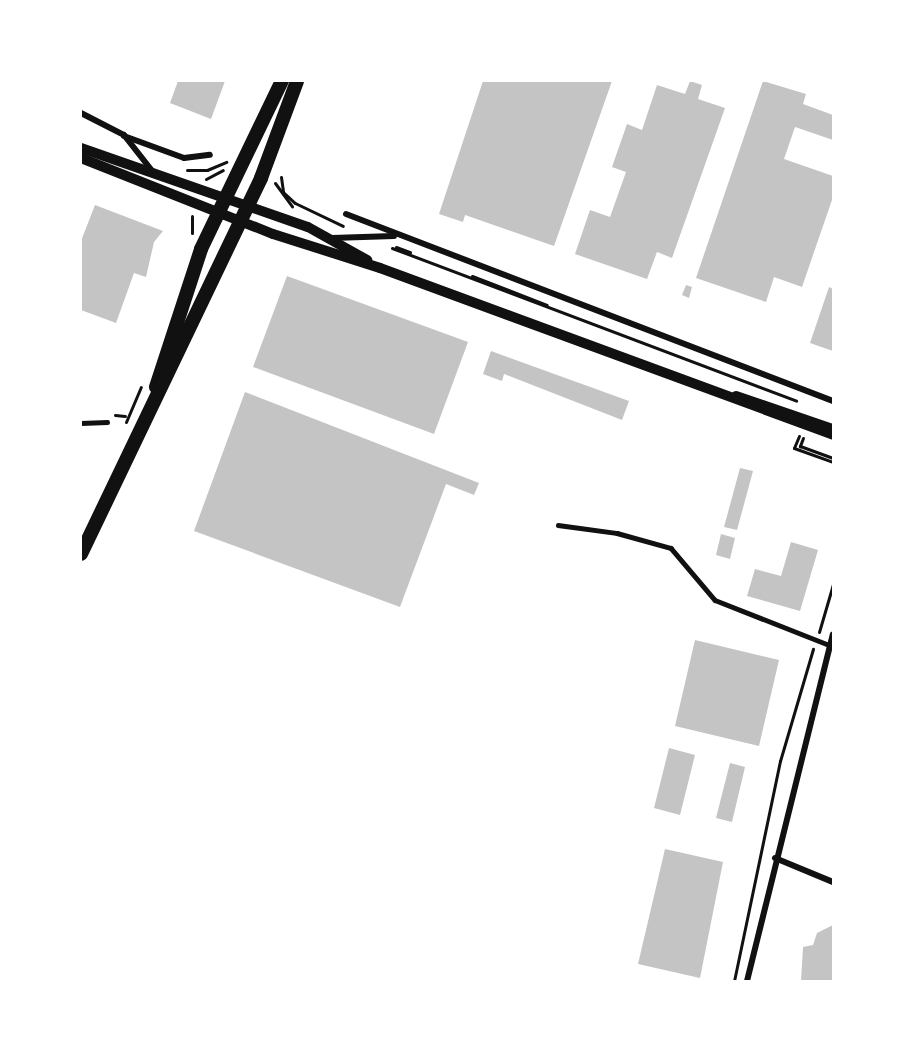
<!DOCTYPE html>
<html>
<head>
<meta charset="utf-8">
<style>
  body { margin:0 }
  #map { position:relative; width:914px; height:1062px; overflow:hidden; background:#fff; font-family:"IBM Plex Serif",serif }
  div>[style] { position:absolute }
  .building>* { inset:0; background:#c4c4c4 }
  .path>* { height:3px; margin:-1.5px; padding:0 1.5px; transform-origin:1.5px; border-radius:1.5px; background:#111 }
  .service>* { height:4.5px; margin:-2.25px; padding:0 2.25px; transform-origin:2.25px; border-radius:2.25px; background:#111 }
  .minor>* { height:6px; margin:-3px; padding:0 3px; transform-origin:3px; border-radius:3px; background:#111 }
  .tertiary>* { height:10px; margin:-5px; padding:0 5px; transform-origin:5px; border-radius:5px; background:#111 }
  .primary>* { height:14px; margin:-7px; padding:0 7px; transform-origin:7px; border-radius:7px; background:#111 }
  span { translate:-50% -50%; white-space:nowrap; text-align:center; line-height:1.15; -webkit-text-stroke:6px #fff; paint-order:stroke }
  .frame { position:absolute; inset:0; border:82px solid #fff; pointer-events:none }
</style>
</head>
<body>
<div id="map">
  <div class="building">
    <i style="clip-path:polygon(178px 81px,225px 81px,211px 119px,170px 103px)"></i>
    <i style="clip-path:polygon(483px 81px,612px 81px,554px 246px,465px 215px,463px 222px,439px 214px)"></i>
    <i style="clip-path:polygon(690px 81px,702px 85px,698px 99px,725px 108px,672px 258px,657px 252px,647px 279px,575px 254px,590px 210px,610px 217px,626px 172px,612px 167px,627px 124px,642px 130px,657px 85px,685px 94px)"></i>
    <i style="clip-path:polygon(763px 81px,806px 94px,803px 104px,833px 115px,833px 140px,795px 127px,784px 159px,833px 176px,833px 197px,802px 287px,774px 277px,766px 302px,696px 278px)"></i>
    <i style="clip-path:polygon(95px 205px,163px 231px,154px 242px,146px 277px,134px 273px,116px 323px,81px 310px,81px 241px)"></i>
    <i style="clip-path:polygon(287px 276px,468px 342px,434px 434px,253px 367px)"></i>
    <i style="clip-path:polygon(686px 285px,692px 287px,689px 298px,682px 295px)"></i>
    <i style="clip-path:polygon(829px 287px,833px 289px,833px 351px,810px 343px)"></i>
    <i style="clip-path:polygon(491px 351px,629px 401px,622px 420px,504px 374px,502px 381px,483px 374px)"></i>
    <i style="clip-path:polygon(245px 392px,479px 483px,474px 495px,446px 484px,400px 607px,194px 531px)"></i>
    <i style="clip-path:polygon(740px 468px,753px 471px,737px 530px,724px 527px)"></i>
    <i style="clip-path:polygon(721px 534px,735px 538px,730px 559px,716px 555px)"></i>
    <i style="clip-path:polygon(791px 542px,818px 550px,800px 611px,747px 596px,755px 569px,781px 576px)"></i>
    <i style="clip-path:polygon(695px 640px,779px 660px,759px 746px,675px 726px)"></i>
    <i style="clip-path:polygon(669px 748px,695px 755px,680px 815px,654px 808px)"></i>
    <i style="clip-path:polygon(730px 763px,745px 767px,732px 822px,716px 818px)"></i>
    <i style="clip-path:polygon(665px 849px,723px 862px,700px 978px,638px 964px)"></i>
    <i style="clip-path:polygon(833px 925px,833px 981px,801px 981px,803px 947px,813px 945px,817px 933px)"></i>
  </div>
  <div class="path">
    <i style="left:187px;top:170px;width:20px"></i>
    <i style="left:207px;top:170px;width:21px;rotate:-23deg"></i>
    <i style="left:281px;top:177px;width:15px;rotate:82deg"></i>
    <i style="left:283px;top:192px;width:16px;rotate:43deg"></i>
    <i style="left:295px;top:203px;width:53px;rotate:25.6deg"></i>
    <i style="left:206px;top:179px;width:19px;rotate:-28deg"></i>
    <i style="left:275px;top:183px;width:29px;rotate:54deg"></i>
    <i style="left:192px;top:233px;width:17px;rotate:-90deg"></i>
    <i style="left:396px;top:247px;width:15px;rotate:20deg"></i>
    <i style="left:392px;top:248px;width:432px;rotate:20.7deg"></i>
    <i style="left:472px;top:276px;width:80px;rotate:21.1deg"></i>
    <i style="left:115px;top:415px;width:10px;rotate:6deg"></i>
    <i style="left:126px;top:422px;width:38px;rotate:-67deg"></i>
    <i style="left:799px;top:436px;width:13px;rotate:113deg"></i>
    <i style="left:794px;top:448px;width:41px;rotate:19.7deg"></i>
    <i style="left:803px;top:438px;width:9px;rotate:111deg"></i>
    <i style="left:800px;top:446px;width:35px;rotate:20deg"></i>
    <i style="left:819px;top:632px;width:50px;rotate:-73.7deg"></i>
    <i style="left:734px;top:981px;width:225px;rotate:-78.2deg"></i>
    <i style="left:780px;top:761px;width:117px;rotate:-73.6deg"></i>
  </div>
  <div class="service">
    <i style="left:81px;top:423px;width:26px;rotate:-2deg"></i>
    <i style="left:558px;top:525px;width:60px;rotate:7.7deg"></i>
    <i style="left:617px;top:533px;width:56px;rotate:15.5deg"></i>
    <i style="left:671px;top:548px;width:68px;rotate:49.8deg"></i>
    <i style="left:715px;top:600px;width:123px;rotate:21.5deg"></i>
  </div>
  <div class="minor">
    <i style="left:81px;top:113px;width:48px;rotate:27.1deg"></i>
    <i style="left:124px;top:135px;width:47px;rotate:51.9deg"></i>
    <i style="left:124px;top:136px;width:64px;rotate:20.1deg"></i>
    <i style="left:184px;top:158px;width:26px;rotate:-7deg"></i>
    <i style="left:346px;top:214px;width:522px;rotate:21.01deg"></i>
    <i style="left:332px;top:238px;width:62px;rotate:-1.8deg"></i>
    <i style="left:775px;top:858px;width:63px;rotate:22.5deg"></i>
    <i style="left:747px;top:981px;width:357px;rotate:-76.1deg"></i>
  </div>
  <div class="tertiary">
    <i style="left:81px;top:148px;width:240px;rotate:19.2deg"></i>
    <i style="left:308px;top:227px;width:68px;rotate:29.2deg"></i>
    <i style="left:81px;top:158px;width:206px;rotate:21.6deg"></i>
    <i style="left:273px;top:234px;width:112px;rotate:17.6deg"></i>
    <i style="left:380px;top:268px;width:483px;rotate:20.2deg"></i>
    <i style="left:736px;top:396px;width:102px;rotate:18.8deg"></i>
  </div>
  <div class="primary">
    <i style="left:156px;top:387px;width:145px;rotate:-71.9deg"></i>
    <i style="left:201px;top:249px;width:187px;rotate:-64.3deg"></i>
    <i style="left:81px;top:554px;width:417px;rotate:-64.4deg"></i>
    <i style="left:261px;top:178px;width:103px;rotate:-69.6deg"></i>
  </div>
  <div class="frame"></div>
</div>
</body>
</html>
